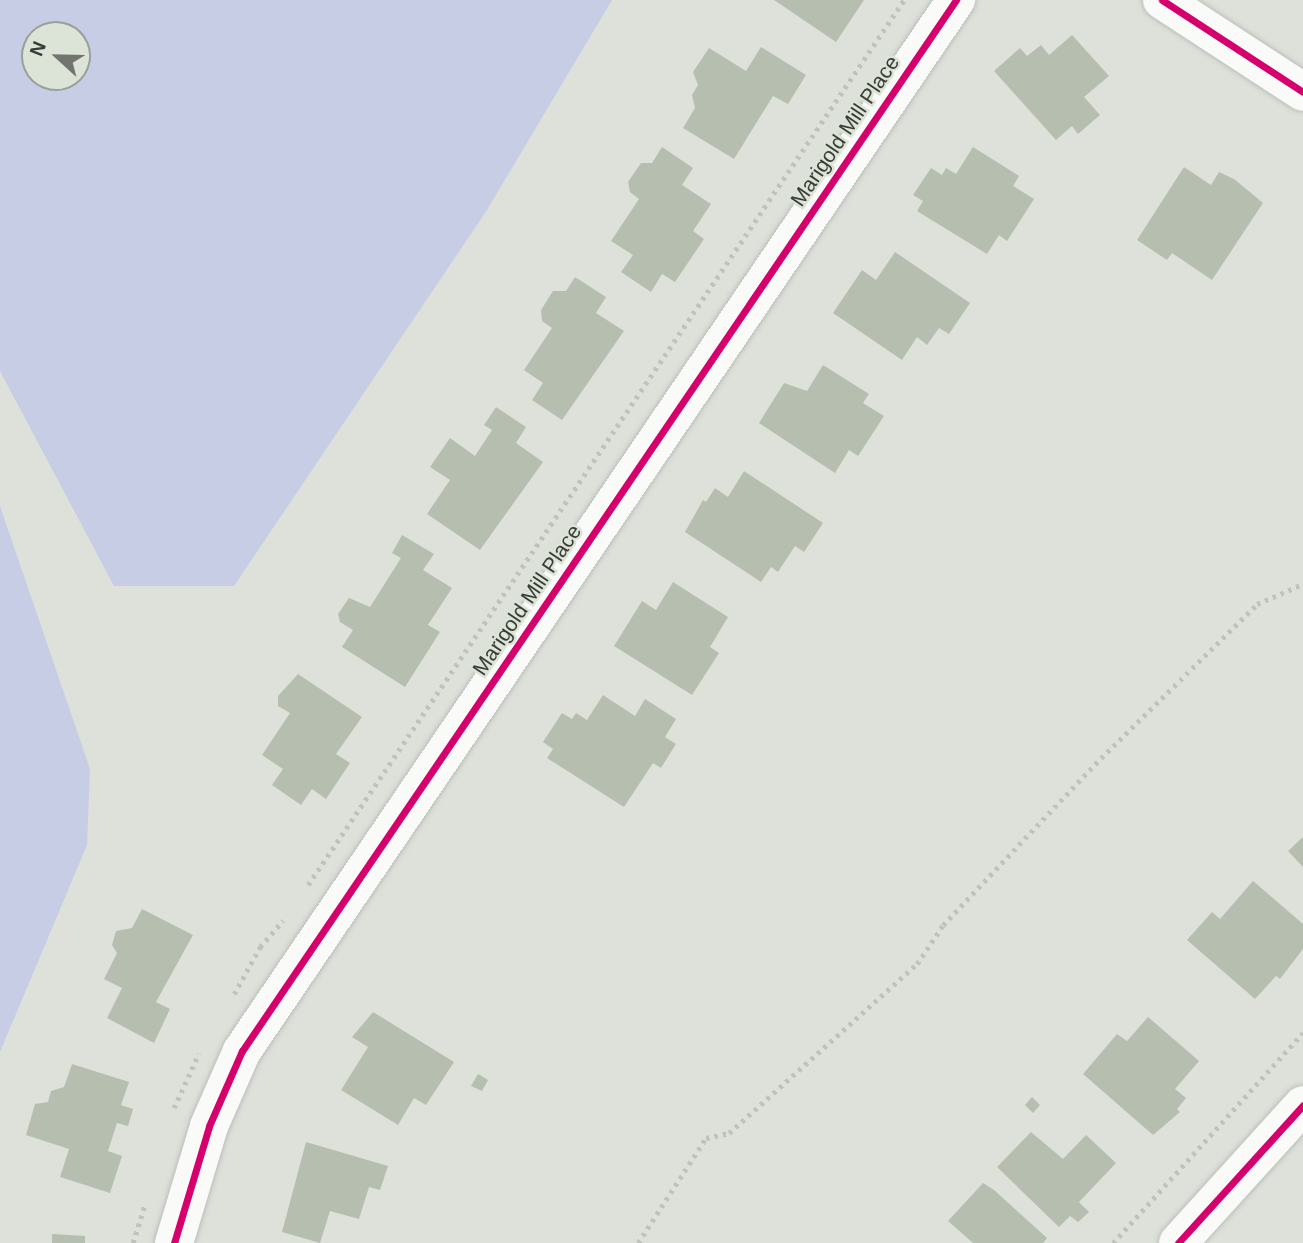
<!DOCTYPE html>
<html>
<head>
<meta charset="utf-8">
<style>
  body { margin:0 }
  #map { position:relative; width:1303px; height:1243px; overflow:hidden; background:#dde1da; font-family:Arial,sans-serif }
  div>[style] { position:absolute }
  .green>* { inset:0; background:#c7cde4 }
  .building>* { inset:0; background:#b6beb0 }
  .path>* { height:4.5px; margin-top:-2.25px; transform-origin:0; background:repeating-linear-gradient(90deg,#c0c2bf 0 3.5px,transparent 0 8.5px) }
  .roads { filter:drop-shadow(0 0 2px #bbbfba) drop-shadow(0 0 2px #bbbfba) }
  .street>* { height:38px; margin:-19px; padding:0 19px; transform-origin:19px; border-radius:19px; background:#fafaf9 }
  .cycleway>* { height:7px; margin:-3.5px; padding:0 3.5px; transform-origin:3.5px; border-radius:3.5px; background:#d6006c }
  span { translate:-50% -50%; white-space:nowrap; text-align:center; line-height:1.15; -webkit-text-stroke:5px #dce4d7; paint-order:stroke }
  .street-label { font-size:21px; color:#383b36 }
  .north { position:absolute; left:21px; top:21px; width:70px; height:70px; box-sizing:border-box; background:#dce4d7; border:2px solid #9aa097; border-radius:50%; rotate:292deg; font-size:19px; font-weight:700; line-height:28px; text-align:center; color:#383b36 }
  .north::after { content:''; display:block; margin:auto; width:24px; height:32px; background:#72756f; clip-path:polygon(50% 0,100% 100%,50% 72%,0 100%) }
</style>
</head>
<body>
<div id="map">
  <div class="green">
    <i style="clip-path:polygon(evenodd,0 0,612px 0,487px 210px,234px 586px,114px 586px,0 371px,0 0,77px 35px,77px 77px,35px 77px,35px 35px,77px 35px)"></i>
    <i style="clip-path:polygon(0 506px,90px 769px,87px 845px,0 1052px)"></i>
  </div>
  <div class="building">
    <i style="clip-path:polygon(774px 0,864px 0,836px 42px)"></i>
    <i style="clip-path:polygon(1072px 35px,1109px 76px,1084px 97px,1100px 115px,1078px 134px,1072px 126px,1056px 140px,994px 71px,1020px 48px,1027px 56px,1041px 45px,1049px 55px)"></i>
    <i style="clip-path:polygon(761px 47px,806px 75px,788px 104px,773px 96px,734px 159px,683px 128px,695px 108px,692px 95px,698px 85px,693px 72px,709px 48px,746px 71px)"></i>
    <i style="clip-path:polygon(662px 147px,693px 168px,682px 185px,711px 204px,693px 231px,704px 239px,675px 282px,662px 274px,651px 292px,621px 272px,633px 255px,611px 241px,639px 199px,630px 192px,628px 182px,641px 163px,652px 163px)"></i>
    <i style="clip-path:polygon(973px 147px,1019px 176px,1013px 186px,1034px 199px,1007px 241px,999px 235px,987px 254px,917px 211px,923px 201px,913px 195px,931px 168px,942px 175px,946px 168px,956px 174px)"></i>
    <i style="clip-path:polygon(1184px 167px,1211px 185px,1219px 172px,1234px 179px,1263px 203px,1212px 280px,1172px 253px,1167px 260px,1137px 240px)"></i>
    <i style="clip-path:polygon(895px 252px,970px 303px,949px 334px,939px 328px,927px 345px,917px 337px,902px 360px,833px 313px,862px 270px,876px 280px)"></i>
    <i style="clip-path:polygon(575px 277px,606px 297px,596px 313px,624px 331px,562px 420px,532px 400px,543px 383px,524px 370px,552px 328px,542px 321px,541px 310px,553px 291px,566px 291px)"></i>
    <i style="clip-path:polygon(823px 365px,869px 394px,863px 403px,884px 416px,858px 456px,849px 450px,835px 473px,759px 423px,784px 383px,807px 391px)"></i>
    <i style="clip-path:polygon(496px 407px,526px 427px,516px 443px,543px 462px,480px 550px,427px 514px,450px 480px,430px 467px,450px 438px,475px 456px,492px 430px,484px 425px)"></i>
    <i style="clip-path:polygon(744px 471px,823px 523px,804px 552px,795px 546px,778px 572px,771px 567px,761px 582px,685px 532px,703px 500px,706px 502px,715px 488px,728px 497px)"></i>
    <i style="clip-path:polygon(402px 535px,434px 554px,423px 570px,452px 588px,428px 625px,440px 632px,405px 687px,342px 647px,353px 630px,340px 622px,338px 614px,349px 598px,370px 607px,401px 558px,392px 553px)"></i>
    <i style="clip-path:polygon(673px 582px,728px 617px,710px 647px,719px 653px,692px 695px,614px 646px,642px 601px,656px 610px)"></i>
    <i style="clip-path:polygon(298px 674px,362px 717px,336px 754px,350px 763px,326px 799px,312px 789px,301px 805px,272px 785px,283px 769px,262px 755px,290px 713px,278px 706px,278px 696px)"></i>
    <i style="clip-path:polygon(603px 695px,635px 716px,645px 699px,676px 719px,665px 737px,676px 744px,661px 768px,653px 763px,624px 807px,547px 758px,553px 749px,543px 742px,562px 713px,572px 719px,576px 713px,587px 720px)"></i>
    <i style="clip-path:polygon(1303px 837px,1303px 867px,1288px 851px)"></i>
    <i style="clip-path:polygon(1253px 881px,1303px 924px,1303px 949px,1280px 979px,1276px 976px,1255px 999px,1187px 940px,1212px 912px,1220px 919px)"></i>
    <i style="clip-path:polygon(142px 909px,193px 935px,156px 1002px,170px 1009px,154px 1043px,107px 1018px,122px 988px,104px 979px,117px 953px,112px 945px,116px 931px,132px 928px)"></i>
    <i style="clip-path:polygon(373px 1012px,454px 1062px,426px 1105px,414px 1098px,398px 1125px,341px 1090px,368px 1047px,352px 1037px)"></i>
    <i style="clip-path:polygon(1148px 1017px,1199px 1061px,1175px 1089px,1186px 1098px,1177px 1109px,1180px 1112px,1153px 1135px,1083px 1074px,1117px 1034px,1127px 1041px)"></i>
    <i style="clip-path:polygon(72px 1064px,129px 1082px,121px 1105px,133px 1109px,128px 1126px,117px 1123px,108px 1151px,122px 1156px,110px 1193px,60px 1177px,69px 1149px,26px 1135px,35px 1104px,48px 1102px,51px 1091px,64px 1087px)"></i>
    <i style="clip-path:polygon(478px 1074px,488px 1080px,482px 1091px,471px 1086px)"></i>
    <i style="clip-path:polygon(1032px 1097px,1040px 1105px,1033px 1113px,1025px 1105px)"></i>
    <i style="clip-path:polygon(1031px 1132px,1063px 1159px,1086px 1135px,1116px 1163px,1079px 1202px,1089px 1212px,1078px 1222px,1070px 1216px,1059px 1227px,997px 1167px)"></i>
    <i style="clip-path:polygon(306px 1142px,388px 1166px,380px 1190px,369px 1187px,359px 1219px,330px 1211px,320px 1243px,282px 1232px)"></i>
    <i style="clip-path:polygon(983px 1183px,994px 1190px,1047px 1238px,1043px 1243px,973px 1243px,948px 1221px)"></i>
    <i style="clip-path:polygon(52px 1234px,85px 1236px,85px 1243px,52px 1243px)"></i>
  </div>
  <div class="path">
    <i style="left:308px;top:885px;width:1067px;rotate:-56.04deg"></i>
    <i style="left:234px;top:994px;width:54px;rotate:-61deg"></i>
    <i style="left:260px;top:947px;width:35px;rotate:-49deg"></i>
    <i style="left:174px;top:1108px;width:60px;rotate:-65.6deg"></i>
    <i style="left:133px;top:1243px;width:38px;rotate:-73deg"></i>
    <i style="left:638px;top:1243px;width:125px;rotate:-57.1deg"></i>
    <i style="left:706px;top:1138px;width:24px;rotate:-12deg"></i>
    <i style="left:729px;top:1133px;width:253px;rotate:-42deg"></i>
    <i style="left:917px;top:964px;width:47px;rotate:-56.3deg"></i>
    <i style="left:943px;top:925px;width:230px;rotate:-46.6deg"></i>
    <i style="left:1101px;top:758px;width:219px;rotate:-44.6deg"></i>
    <i style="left:1257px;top:604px;width:50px;rotate:-23.5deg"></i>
    <i style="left:1113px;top:1243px;width:283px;rotate:-47.9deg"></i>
  </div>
  <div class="roads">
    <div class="street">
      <i style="left:1162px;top:0;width:168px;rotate:33.1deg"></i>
      <i style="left:174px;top:1243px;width:122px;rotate:-73.3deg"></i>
      <i style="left:209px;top:1126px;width:82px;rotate:-66.3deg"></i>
      <i style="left:242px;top:1051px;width:1271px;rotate:-55.81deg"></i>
      <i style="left:1178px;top:1243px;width:186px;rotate:-47.8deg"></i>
    </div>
  </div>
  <div class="cycleway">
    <i style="left:1162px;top:0;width:168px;rotate:33.1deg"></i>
    <i style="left:174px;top:1243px;width:122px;rotate:-73.3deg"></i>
    <i style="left:209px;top:1126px;width:82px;rotate:-66.3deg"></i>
    <i style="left:242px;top:1051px;width:1271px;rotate:-55.81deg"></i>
    <i style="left:1178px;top:1243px;width:186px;rotate:-47.8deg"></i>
  </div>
  <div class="street-label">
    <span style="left:845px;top:131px;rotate:-56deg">Marigold Mill Place</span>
    <span style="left:527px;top:600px;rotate:-56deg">Marigold Mill Place</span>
  </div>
  <div class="north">N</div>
</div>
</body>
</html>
